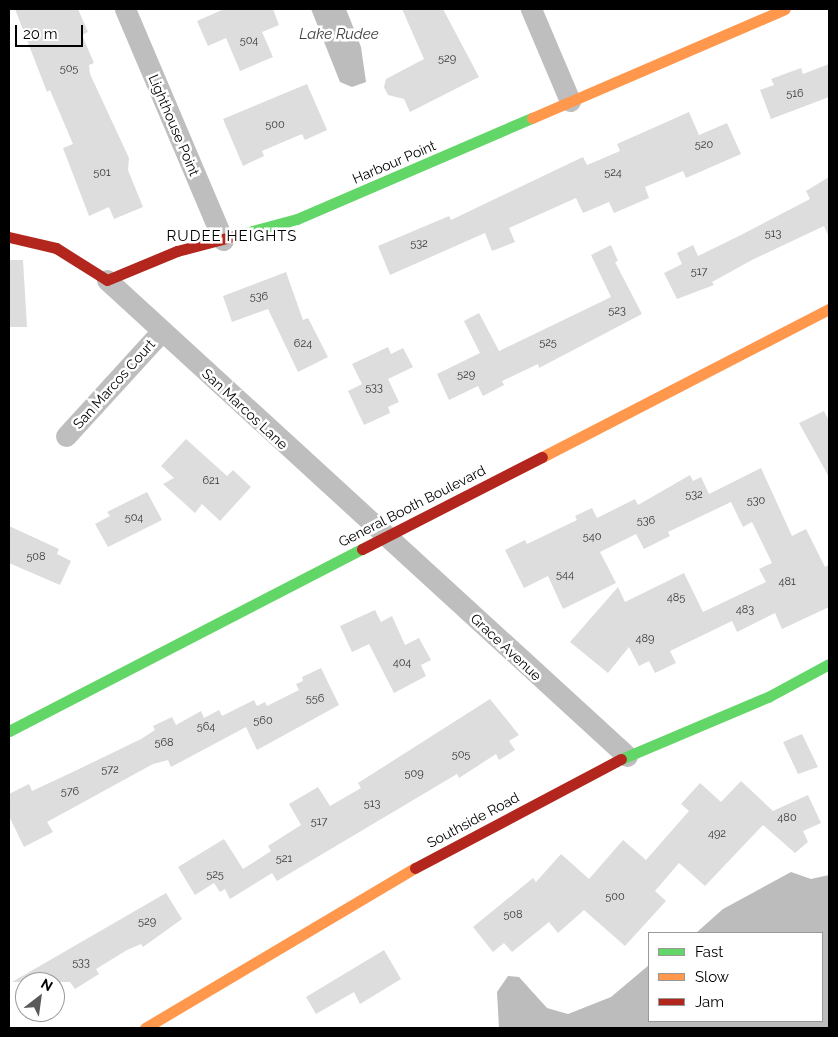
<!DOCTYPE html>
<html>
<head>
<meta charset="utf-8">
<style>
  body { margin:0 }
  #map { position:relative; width:838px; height:1037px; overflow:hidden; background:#fff; font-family:Raleway,sans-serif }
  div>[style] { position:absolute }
  .water>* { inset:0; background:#bcbcbc }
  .building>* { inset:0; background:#ddd }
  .street>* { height:21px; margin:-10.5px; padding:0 10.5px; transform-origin:10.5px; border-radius:10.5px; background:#bebebe }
  .fast>* { height:11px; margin:-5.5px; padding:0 5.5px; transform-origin:5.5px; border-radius:5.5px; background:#63d668 }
  .slow>* { height:11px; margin:-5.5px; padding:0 5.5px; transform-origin:5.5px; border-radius:5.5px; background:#ff974d }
  .jam>* { height:11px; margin:-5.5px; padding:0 5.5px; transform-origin:5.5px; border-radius:5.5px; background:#b3261e }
  span { translate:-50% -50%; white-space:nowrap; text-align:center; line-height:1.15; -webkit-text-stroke:5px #fff; paint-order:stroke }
  .number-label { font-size:11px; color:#373737 }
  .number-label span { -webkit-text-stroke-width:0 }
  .street-label { font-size:14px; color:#000 }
  .water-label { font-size:15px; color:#414141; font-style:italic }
  .neighbourhood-label { font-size:15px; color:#000; letter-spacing:1px }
  .frame { position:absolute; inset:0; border:10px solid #000; pointer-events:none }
  .legend { position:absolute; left:648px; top:932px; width:175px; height:90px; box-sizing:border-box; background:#fff; border:1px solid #999; margin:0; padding:6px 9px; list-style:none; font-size:15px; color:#000 }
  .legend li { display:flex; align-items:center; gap:10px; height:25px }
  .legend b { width:25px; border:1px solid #999 }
  .north { position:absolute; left:15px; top:972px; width:50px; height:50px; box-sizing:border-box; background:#fff; border:1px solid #999; border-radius:50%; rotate:30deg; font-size:14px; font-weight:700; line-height:20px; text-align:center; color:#000 }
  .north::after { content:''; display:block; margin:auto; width:18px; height:22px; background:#595959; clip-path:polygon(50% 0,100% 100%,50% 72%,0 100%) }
  .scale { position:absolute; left:15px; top:25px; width:68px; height:22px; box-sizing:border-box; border:2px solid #000; border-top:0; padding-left:6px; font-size:15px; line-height:18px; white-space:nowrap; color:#000; -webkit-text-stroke:4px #fff; paint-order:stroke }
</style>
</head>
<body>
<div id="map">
  <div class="water">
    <i style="clip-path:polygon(311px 9px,346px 9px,361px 47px,366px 82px,352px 87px,340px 82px)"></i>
    <i style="clip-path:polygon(791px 872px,811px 879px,829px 875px,829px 1028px,499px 1028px,497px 992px,508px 976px,519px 977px,547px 1008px,568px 1014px,611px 997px,649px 965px,649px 1021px,822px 1021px,822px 933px,696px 933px,723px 909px)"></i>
  </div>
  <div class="building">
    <i style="clip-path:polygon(15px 9px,78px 9px,88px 32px,82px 35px,94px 63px,89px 65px,90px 74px,129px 158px,128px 170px,143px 207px,114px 219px,109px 207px,89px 216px,63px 148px,73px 144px,50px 90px,47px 92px)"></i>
    <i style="clip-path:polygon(224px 9px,273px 9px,279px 25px,262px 32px,273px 57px,240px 71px,226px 38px,208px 46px,197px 21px)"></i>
    <i style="clip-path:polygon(402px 9px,443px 9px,479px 77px,410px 112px,404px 99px,388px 95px,384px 87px,386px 79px,424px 59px)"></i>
    <i style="clip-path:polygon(829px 64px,829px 97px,771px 119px,760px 90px,774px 85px,771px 79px,801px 68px,803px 74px)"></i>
    <i style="clip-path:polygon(307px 84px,327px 130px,305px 140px,302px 134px,262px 151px,264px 156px,243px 166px,223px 119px)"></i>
    <i style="clip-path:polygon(689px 112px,699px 135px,727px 123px,741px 154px,686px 178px,683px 171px,645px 187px,649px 198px,614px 213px,609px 202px,583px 213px,576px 198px,509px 228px,515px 242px,492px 251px,485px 233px,390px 275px,378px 246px,449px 216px,451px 220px,583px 157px,587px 165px,620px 151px,617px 144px)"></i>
    <i style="clip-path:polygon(829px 177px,829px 237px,824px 226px,752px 260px,712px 282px,714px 285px,677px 299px,664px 273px,682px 264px,677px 253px,693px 245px,698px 256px,739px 236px,810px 199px,806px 191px)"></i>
    <i style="clip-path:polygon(611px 245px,618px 261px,615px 262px,642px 314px,539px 368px,538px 364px,502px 381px,504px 385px,483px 396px,478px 386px,449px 400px,437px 374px,480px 353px,464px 321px,479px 313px,499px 351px,611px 297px,591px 255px)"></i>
    <i style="clip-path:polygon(9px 260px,23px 260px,27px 327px,9px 327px)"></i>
    <i style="clip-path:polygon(286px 272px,303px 320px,308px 318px,328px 357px,298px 372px,268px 309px,232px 322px,223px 296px)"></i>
    <i style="clip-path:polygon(388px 347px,391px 354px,403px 348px,413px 367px,388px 379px,399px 402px,388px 407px,390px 413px,364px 425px,348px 391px,362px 384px,352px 364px)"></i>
    <i style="clip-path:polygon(824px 411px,829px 421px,829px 477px,799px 423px)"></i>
    <i style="clip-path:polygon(186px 439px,227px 476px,233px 470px,251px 487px,220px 521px,202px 504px,195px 513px,163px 484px,174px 478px,161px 466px)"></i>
    <i style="clip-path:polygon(761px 468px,792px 536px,806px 529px,825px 567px,829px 565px,829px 607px,782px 629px,775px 613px,737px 632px,732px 621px,670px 651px,676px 663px,655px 673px,649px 661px,639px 666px,629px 647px,608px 673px,570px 642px,618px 587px,625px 602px,684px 573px,703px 612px,766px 582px,759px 569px,772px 563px,752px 522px,743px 527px,731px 502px,668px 532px,670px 536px,644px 549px,636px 534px,600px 552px,616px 583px,563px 609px,548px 576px,524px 588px,505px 550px,525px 540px,527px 544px,577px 520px,575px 516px,592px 508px,597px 518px,635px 499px,638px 505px,690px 475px,693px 481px,701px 477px,709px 494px)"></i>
    <i style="clip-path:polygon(147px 492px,162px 520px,108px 547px,95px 524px,110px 516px,107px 512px)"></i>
    <i style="clip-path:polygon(9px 526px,59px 549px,57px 554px,71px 561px,60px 585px,9px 563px)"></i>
    <i style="clip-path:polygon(375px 610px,381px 622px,392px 616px,405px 645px,419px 638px,431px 660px,421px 665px,426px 676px,394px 693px,369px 644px,352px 652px,340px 626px)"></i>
    <i style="clip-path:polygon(321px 668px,339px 705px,257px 750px,246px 727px,171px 767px,168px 760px,153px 764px,47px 822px,53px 832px,24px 847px,9px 816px,9px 794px,29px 784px,32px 791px,77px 770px,141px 739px,155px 730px,153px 726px,172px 717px,176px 725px,201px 711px,204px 718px,219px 710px,222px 716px,254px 700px,257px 706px,265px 702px,267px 706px,299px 690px,296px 684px,303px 681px,302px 677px)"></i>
    <i style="clip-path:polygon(490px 699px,519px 735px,509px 741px,515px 750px,499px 760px,496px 754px,459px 778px,457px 774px,277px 881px,272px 873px,230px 899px,225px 889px,220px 892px,214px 883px,195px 895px,178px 867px,224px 839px,243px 869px,271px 851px,268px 846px,301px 825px,289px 804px,318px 787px,330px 806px,361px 788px,358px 783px)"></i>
    <i style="clip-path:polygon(802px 734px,818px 767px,798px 774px,783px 742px)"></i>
    <i style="clip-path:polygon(741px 781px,773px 811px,808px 795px,821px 823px,803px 831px,808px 842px,795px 853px,763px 825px,705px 886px,679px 863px,655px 891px,666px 901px,625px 946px,584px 910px,558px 933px,549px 922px,512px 952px,504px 943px,493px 952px,473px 927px,533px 878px,536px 882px,561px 854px,589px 879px,623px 840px,646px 860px,689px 811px,681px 804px,700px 783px,721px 802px)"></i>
    <i style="clip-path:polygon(166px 893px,182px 919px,143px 947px,141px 944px,127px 950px,96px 969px,99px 974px,75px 989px,70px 982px,12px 982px)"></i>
    <i style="clip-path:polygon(384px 950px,401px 979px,360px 1004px,354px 992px,316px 1014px,306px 997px)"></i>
  </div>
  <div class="street">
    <i style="left:125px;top:9px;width:251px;rotate:67deg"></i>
    <i style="left:531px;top:9px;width:100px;rotate:67deg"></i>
    <i style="left:107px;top:280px;width:705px;rotate:42.47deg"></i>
    <i style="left:66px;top:436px;width:142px;rotate:-47.6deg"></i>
  </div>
  <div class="fast">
    <i style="left:238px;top:235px;width:61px;rotate:-15.2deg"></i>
    <i style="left:297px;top:219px;width:256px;rotate:-23.3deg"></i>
    <i style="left:9px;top:731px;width:397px;rotate:-27.3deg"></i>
    <i style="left:621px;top:759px;width:160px;rotate:-22.9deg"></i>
    <i style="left:768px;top:697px;width:69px;rotate:-28.4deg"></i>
  </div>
  <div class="slow">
    <i style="left:532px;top:118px;width:275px;rotate:-23.3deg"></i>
    <i style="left:542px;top:457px;width:323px;rotate:-27.3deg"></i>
    <i style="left:145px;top:1028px;width:314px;rotate:-30.7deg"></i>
  </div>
  <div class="jam">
    <i style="left:9px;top:237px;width:48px;rotate:13.2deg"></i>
    <i style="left:56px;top:248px;width:60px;rotate:32.1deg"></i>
    <i style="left:107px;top:280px;width:76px;rotate:-22.5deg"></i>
    <i style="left:177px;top:251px;width:63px;rotate:-14.7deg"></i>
    <i style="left:362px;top:549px;width:202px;rotate:-27.1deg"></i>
    <i style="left:415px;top:868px;width:233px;rotate:-27.9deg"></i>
  </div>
  <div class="number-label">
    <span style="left:249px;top:41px">504</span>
    <span style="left:447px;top:59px">529</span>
    <span style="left:69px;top:69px">505</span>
    <span style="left:795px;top:94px">516</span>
    <span style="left:275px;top:125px">500</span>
    <span style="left:704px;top:145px">520</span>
    <span style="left:102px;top:173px">501</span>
    <span style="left:613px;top:173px">524</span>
    <span style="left:773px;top:234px">513</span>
    <span style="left:419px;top:244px">532</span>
    <span style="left:699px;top:272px">517</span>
    <span style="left:259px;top:297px">536</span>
    <span style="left:617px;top:311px">523</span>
    <span style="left:548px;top:343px">525</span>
    <span style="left:303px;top:344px">624</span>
    <span style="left:466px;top:375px">529</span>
    <span style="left:374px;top:388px">533</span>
    <span style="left:211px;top:481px">621</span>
    <span style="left:694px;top:495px">532</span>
    <span style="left:756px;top:501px">530</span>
    <span style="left:134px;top:518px">504</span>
    <span style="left:646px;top:521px">536</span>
    <span style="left:592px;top:537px">540</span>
    <span style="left:36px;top:557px">508</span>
    <span style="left:565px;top:575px">544</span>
    <span style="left:787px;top:582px">481</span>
    <span style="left:676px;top:598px">485</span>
    <span style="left:745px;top:610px">483</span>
    <span style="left:645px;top:639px">489</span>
    <span style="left:402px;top:663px">404</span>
    <span style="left:315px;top:699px">556</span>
    <span style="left:263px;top:721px">560</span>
    <span style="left:206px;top:727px">564</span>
    <span style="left:164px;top:743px">568</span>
    <span style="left:461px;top:755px">505</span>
    <span style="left:110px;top:770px">572</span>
    <span style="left:414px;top:774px">509</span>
    <span style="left:70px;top:792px">576</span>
    <span style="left:372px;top:804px">513</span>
    <span style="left:787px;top:818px">480</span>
    <span style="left:319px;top:822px">517</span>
    <span style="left:717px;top:834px">492</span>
    <span style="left:284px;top:859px">521</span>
    <span style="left:215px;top:875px">525</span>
    <span style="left:615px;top:897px">500</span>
    <span style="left:513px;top:915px">508</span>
    <span style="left:147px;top:922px">529</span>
    <span style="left:81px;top:963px">533</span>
  </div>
  <div class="street-label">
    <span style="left:174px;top:125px;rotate:67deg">Lighthouse Point</span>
    <span style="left:394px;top:162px;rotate:-23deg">Harbour Point</span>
    <span style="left:114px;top:384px;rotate:-48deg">San Marcos Court</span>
    <span style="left:245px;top:409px;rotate:43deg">San Marcos Lane</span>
    <span style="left:412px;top:506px;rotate:-27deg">General Booth Boulevard</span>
    <span style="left:506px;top:647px;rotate:43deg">Grace Avenue</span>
    <span style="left:473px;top:820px;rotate:-28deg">Southside Road</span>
  </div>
  <div class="water-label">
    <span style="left:339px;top:35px">Lake Rudee</span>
  </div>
  <div class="neighbourhood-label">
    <span style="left:232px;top:237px">RUDEE HEIGHTS</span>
  </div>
  <div class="frame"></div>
  <ul class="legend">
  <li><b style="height:6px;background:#63d668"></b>Fast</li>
  <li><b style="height:6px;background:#ff974d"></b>Slow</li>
  <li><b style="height:6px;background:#b3261e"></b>Jam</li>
  </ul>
  <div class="north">N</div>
  <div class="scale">20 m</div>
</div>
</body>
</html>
